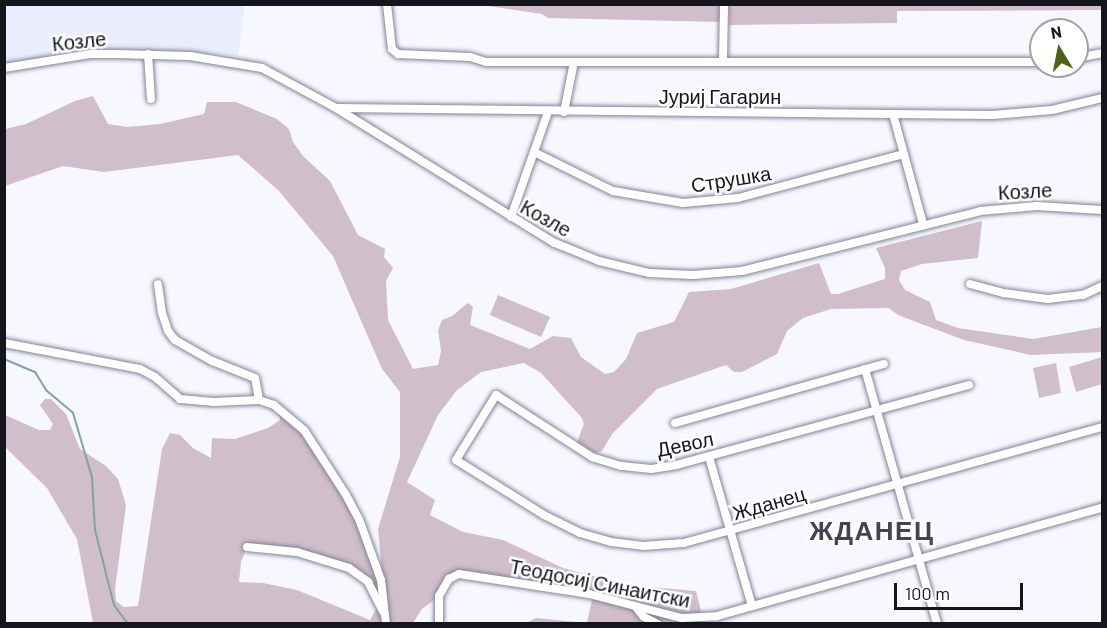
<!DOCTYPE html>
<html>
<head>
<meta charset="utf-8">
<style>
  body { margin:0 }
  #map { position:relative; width:1107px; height:628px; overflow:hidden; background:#f6f7ff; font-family:Barlow,sans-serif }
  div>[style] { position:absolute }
  .built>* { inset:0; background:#e9edfd }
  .green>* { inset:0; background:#d0beca }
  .stream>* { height:2px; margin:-1px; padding:0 1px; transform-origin:1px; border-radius:1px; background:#7fa2ab }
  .roads { filter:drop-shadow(0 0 2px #818496) drop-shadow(0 0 2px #818496) }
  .minor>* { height:8px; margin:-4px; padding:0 4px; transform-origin:4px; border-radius:4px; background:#fff }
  span { translate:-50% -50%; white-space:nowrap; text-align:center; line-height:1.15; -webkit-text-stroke:5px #fff; paint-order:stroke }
  .street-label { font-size:20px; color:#15161d }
  .district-label { font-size:26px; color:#424454; font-weight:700; letter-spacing:1.5px }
  .frame { position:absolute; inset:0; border:6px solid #15161d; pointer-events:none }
  .north { position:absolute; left:1029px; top:18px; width:60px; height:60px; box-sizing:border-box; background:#fff; border:2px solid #a1a2a5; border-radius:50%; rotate:350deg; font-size:16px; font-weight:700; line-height:24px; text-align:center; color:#15161d }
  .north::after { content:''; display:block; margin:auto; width:21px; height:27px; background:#4c6414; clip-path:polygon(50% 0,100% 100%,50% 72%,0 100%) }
  .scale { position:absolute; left:894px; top:583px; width:129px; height:27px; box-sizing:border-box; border:3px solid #15161d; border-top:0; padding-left:8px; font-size:18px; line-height:21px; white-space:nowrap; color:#15161d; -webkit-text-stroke:4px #fff; paint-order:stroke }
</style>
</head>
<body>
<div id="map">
  <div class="built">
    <i style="clip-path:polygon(5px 5px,245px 5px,238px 56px,213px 53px,92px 50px,5px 64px)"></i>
  </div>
  <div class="green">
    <i style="clip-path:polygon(481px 5px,721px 5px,720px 22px,548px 18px,542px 14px)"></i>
    <i style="clip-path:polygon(729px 5px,1102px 4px,1102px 10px,897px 11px,897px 23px,729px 25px)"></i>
    <i style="clip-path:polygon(evenodd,93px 96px,108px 124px,127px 127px,160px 124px,204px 114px,207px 102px,236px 102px,277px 119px,289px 129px,293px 142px,303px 156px,330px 181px,358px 235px,385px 249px,384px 257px,393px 268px,386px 281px,388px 320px,413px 369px,438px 365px,441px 351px,438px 330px,442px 320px,452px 316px,468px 303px,473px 307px,470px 325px,530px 349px,553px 336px,571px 338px,581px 357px,605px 374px,614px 372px,626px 359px,637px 333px,674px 322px,689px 292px,731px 289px,819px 263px,831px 294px,838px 294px,885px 279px,885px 268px,876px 248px,982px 221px,978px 258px,922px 264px,901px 271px,899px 280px,905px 290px,930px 302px,936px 320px,958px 328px,1033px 339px,1102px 327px,1102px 352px,1031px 355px,964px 340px,898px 315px,889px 308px,831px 309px,803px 318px,787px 331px,777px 354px,742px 372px,734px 372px,726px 365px,657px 389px,612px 434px,602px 451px,594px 453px,577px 442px,584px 424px,582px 418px,541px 373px,524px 363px,481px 372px,457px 390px,438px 415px,407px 482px,435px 500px,430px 515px,463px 532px,503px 540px,563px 568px,627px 585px,696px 591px,704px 623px,526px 623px,536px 618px,587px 623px,593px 595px,454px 576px,439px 596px,422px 609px,413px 623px,93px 623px,77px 539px,47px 488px,5px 447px,5px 415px,39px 430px,50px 430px,53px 424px,40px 405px,45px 399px,51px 399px,66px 414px,80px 449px,106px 466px,118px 479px,126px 505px,115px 589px,116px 601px,124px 607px,138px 606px,162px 449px,170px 433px,180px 435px,193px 448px,211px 458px,212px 438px,235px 439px,268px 428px,280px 420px,279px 408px,290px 416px,334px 475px,382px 573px,378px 529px,400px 457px,400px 392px,382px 369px,333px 256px,279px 191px,238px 155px,104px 172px,63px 166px,5px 186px,5px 129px,26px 124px,75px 101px,93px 96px,247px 547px,315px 557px,359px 575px,380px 603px,370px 620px,297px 590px,263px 583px,239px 582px,241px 562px,247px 547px)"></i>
    <i style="clip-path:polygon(498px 295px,550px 317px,541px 337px,490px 315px)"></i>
    <i style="clip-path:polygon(1102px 357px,1102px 384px,1076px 392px,1069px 367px)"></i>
    <i style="clip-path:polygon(1056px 363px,1061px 393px,1039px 398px,1033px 368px)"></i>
  </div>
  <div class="stream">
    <i style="left:4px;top:359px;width:34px;rotate:23deg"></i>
    <i style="left:35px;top:372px;width:22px;rotate:58deg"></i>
    <i style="left:47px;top:391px;width:34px;rotate:40deg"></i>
    <i style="left:73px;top:413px;width:67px;rotate:73.5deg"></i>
    <i style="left:92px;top:477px;width:53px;rotate:86.8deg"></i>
    <i style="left:95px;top:530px;width:77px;rotate:75.8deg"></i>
    <i style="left:114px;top:605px;width:24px;rotate:54deg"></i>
  </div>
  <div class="roads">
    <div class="minor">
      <i style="left:387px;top:4px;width:45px;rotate:83.7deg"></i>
      <i style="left:392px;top:49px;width:8px;rotate:40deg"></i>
      <i style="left:398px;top:54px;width:72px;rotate:2.4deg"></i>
      <i style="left:470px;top:57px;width:17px;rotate:17deg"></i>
      <i style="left:486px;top:62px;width:555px"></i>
      <i style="left:148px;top:54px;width:45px;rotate:86.2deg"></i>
      <i style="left:1077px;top:58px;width:25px;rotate:-11deg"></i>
      <i style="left:723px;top:62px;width:58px;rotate:-89deg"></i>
      <i style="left:4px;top:68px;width:87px;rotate:-9.2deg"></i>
      <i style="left:90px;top:54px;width:27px"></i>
      <i style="left:117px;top:54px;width:73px;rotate:1.6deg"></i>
      <i style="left:190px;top:56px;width:73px;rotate:9.5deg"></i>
      <i style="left:262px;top:68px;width:84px;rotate:28.4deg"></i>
      <i style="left:336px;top:108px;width:257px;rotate:31.7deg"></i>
      <i style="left:555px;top:243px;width:48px;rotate:22.2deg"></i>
      <i style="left:599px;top:261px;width:51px;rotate:13.5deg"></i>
      <i style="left:649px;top:273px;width:44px;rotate:2.6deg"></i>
      <i style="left:693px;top:275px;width:49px;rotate:-4.7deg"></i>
      <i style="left:742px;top:271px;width:245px;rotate:-14.1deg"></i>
      <i style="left:980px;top:211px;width:57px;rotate:-5deg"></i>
      <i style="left:1037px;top:206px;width:65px;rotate:3.5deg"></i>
      <i style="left:337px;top:108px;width:656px;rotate:0.61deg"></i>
      <i style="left:993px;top:115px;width:59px;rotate:-4.8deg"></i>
      <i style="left:1052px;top:110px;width:51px;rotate:-13.5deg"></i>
      <i style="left:564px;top:112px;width:51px;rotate:-78.7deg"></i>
      <i style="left:893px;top:114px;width:114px;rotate:74.7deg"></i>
      <i style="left:534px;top:152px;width:88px;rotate:26.3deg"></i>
      <i style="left:613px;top:191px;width:71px;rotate:9.7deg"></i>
      <i style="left:683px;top:203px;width:55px;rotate:-5.2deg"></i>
      <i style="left:738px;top:198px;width:171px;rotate:-14.9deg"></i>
      <i style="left:511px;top:217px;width:111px;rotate:-70.6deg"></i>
      <i style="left:970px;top:284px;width:35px;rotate:15deg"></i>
      <i style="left:1004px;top:293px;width:44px;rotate:7.8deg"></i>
      <i style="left:1048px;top:299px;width:35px;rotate:-7deg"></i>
      <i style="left:1083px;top:295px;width:21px;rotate:-25deg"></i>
      <i style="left:4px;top:343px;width:138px;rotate:10.8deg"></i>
      <i style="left:140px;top:369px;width:17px;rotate:28deg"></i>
      <i style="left:155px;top:377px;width:33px;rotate:41deg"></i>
      <i style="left:180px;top:399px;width:33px;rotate:5deg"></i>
      <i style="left:213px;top:402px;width:46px;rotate:-2.5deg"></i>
      <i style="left:259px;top:400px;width:22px;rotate:-100deg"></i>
      <i style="left:255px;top:378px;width:46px;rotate:-158.4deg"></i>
      <i style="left:212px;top:361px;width:43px;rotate:-150.4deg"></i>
      <i style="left:175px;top:340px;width:11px;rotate:-128deg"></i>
      <i style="left:168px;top:331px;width:19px;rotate:-108deg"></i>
      <i style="left:162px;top:313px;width:29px;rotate:-98deg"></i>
      <i style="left:865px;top:369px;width:265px;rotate:74.2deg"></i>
      <i style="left:969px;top:385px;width:303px;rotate:164.7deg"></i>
      <i style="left:677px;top:465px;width:26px;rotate:171deg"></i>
      <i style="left:651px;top:469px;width:30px;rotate:-174deg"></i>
      <i style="left:621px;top:466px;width:30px;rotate:-163deg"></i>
      <i style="left:592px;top:457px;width:114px;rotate:-147.1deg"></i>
      <i style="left:496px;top:395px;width:76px;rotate:121.6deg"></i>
      <i style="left:456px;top:460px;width:104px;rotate:32deg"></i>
      <i style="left:544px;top:515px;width:40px;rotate:26.6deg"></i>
      <i style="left:580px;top:533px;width:32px;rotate:16deg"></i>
      <i style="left:611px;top:542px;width:32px;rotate:7deg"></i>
      <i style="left:643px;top:546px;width:41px;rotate:-4.2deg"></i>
      <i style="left:684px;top:543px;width:434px;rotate:-15.5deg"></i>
      <i style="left:259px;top:400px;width:16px;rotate:18deg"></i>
      <i style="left:274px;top:405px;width:39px;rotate:40deg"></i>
      <i style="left:304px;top:430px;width:77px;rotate:57.1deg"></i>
      <i style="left:346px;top:495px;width:27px;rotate:62deg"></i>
      <i style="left:359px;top:519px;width:65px;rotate:70.2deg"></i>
      <i style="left:381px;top:580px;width:44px;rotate:83.5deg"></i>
      <i style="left:675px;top:423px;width:217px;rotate:-15.8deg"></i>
      <i style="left:709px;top:457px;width:155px;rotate:73.9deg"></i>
      <i style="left:247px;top:547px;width:50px;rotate:5.7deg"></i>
      <i style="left:297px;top:552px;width:54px;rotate:17.1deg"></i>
      <i style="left:349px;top:568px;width:24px;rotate:36deg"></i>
      <i style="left:368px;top:582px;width:33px;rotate:63deg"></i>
      <i style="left:635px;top:606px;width:14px;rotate:51deg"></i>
      <i style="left:644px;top:617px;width:16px;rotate:27deg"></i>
      <i style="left:439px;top:624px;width:28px;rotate:-90deg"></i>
      <i style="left:439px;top:596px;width:20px;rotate:-60deg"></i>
      <i style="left:449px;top:579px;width:11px;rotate:-27deg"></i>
      <i style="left:459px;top:574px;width:132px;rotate:8.7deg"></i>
      <i style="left:589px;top:594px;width:96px;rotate:14.5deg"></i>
      <i style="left:682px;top:618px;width:35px;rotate:-3deg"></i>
      <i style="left:717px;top:616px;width:400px;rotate:-15.7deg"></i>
    </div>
  </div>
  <div class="street-label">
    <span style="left:79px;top:41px;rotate:-6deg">Козле</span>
    <span style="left:720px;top:96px">Јуриј Гагарин</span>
    <span style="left:731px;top:179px;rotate:-9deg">Струшка</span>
    <span style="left:1025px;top:191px;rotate:-3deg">Козле</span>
    <span style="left:546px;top:218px;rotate:29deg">Козле</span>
    <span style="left:685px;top:444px;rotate:-12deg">Девол</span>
    <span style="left:769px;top:503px;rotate:-16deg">Жданец</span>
    <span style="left:600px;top:583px;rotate:11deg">Теодосиј Синаитски</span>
  </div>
  <div class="district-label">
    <span style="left:872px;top:530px">ЖДАНЕЦ</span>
  </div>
  <div class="frame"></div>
  <div class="north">N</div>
  <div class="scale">100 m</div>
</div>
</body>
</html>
